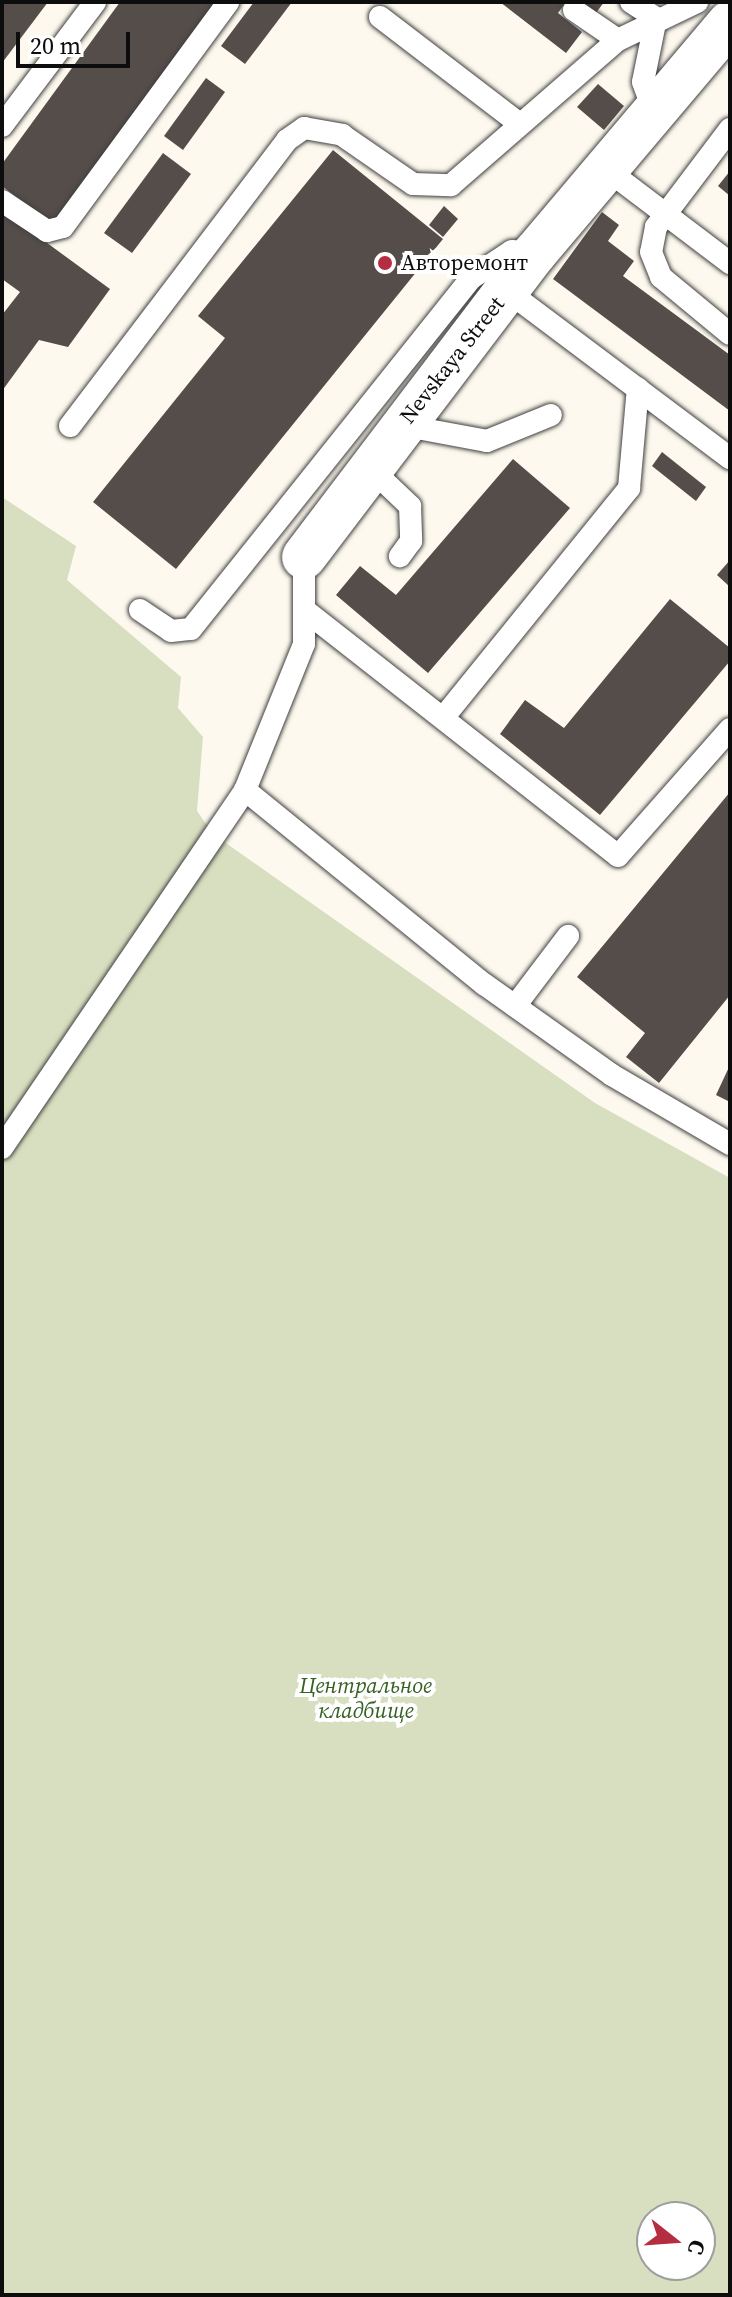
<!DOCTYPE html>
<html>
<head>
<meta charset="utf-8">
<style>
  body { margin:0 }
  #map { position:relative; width:732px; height:2297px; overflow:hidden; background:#fef9ee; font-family:"Source Serif 4",serif }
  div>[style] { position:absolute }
  .cemetery>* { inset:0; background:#d8dfc0 }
  .building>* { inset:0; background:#554d4a }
  .roads { filter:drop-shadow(0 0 2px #404040) drop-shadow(0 0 2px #404040) }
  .service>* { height:22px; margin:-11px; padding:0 11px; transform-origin:11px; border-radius:11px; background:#fff }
  .minor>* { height:44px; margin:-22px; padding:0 22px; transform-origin:22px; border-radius:22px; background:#fff }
  .dots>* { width:22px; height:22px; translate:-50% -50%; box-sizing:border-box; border:4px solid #fff; border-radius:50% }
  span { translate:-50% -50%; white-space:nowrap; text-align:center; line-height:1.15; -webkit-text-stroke:8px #fff; paint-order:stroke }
  .poi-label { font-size:22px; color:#0d0d0d }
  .left { translate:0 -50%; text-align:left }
  .street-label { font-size:22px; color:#0d0d0d }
  .park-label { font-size:22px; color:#356121; font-style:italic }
  .frame { position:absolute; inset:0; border:4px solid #0d0d0d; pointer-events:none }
  .north { position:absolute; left:636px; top:2201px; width:80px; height:80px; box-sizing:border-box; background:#fff; border:2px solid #9e9e9e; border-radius:50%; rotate:107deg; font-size:22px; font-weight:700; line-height:32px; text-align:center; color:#0d0d0d }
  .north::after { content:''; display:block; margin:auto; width:28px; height:36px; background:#b52d41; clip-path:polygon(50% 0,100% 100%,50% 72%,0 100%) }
  .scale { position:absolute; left:16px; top:32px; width:114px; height:36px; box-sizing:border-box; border:4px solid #0d0d0d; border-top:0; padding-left:10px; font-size:24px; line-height:28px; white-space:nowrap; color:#0d0d0d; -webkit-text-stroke:6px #fff; paint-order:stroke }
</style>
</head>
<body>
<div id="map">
  <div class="cemetery">
    <i style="clip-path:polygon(evenodd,2px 497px,76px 546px,67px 580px,181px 677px,178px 708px,203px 737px,197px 811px,213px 834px,595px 1103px,730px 1178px,730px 2295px,2px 2295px,2px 497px,652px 2217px,700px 2217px,700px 2265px,652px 2265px,652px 2217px)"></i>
  </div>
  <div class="building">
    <i style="clip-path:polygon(2px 2px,48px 2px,2px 63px)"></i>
    <i style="clip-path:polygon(120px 2px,215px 2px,52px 224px,2px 186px,2px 164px)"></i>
    <i style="clip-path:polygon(254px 2px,292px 2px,245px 64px,221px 46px)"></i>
    <i style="clip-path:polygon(500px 2px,566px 2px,558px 13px,582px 32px,566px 53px)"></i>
    <i style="clip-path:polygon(582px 2px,604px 2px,596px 13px)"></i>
    <i style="clip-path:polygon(206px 78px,225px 92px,183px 150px,164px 136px)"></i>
    <i style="clip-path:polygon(598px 84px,624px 106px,604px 130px,577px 107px)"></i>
    <i style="clip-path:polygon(333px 150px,443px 239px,176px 569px,93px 502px,225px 338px,198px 316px)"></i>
    <i style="clip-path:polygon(163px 153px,191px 174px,132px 253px,104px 233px)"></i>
    <i style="clip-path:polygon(730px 171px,730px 196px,718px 186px)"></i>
    <i style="clip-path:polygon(444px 206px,458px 219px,443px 237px,429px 225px)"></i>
    <i style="clip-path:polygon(2px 210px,110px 289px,68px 347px,39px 340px,2px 391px,2px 315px,20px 292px,2px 279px)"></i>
    <i style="clip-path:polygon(602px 212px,619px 225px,608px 241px,634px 261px,623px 276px,730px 355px,730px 411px,553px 279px)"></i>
    <i style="clip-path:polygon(662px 452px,706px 487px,696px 501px,652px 466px)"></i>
    <i style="clip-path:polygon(513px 459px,570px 508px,428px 673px,336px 595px,360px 566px,396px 595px)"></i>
    <i style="clip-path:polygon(730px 560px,730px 587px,717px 575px)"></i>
    <i style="clip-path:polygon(670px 599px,730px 648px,730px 661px,600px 815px,500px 734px,525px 700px,564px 728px)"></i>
    <i style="clip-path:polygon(730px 792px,730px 995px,659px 1083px,626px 1057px,645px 1033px,577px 977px)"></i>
    <i style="clip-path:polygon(730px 1065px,730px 1102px,716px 1095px)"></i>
  </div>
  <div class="roads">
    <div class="service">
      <i style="left:631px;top:2px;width:30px;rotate:33deg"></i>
      <i style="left:656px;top:18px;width:65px;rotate:101.5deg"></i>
      <i style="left:643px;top:82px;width:33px;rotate:70deg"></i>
      <i style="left:574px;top:10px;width:53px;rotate:34.3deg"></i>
      <i style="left:380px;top:17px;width:176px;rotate:37.4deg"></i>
      <i style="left:2px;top:126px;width:155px;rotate:-53.1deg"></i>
      <i style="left:730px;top:129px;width:123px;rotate:127.1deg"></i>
      <i style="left:656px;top:227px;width:25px;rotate:101deg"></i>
      <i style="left:651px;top:252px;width:27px;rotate:68deg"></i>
      <i style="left:661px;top:277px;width:89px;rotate:39.6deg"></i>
      <i style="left:606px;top:169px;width:156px;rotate:37.2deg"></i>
      <i style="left:2px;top:201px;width:54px;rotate:33.7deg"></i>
      <i style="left:47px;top:231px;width:16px;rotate:-14deg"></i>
      <i style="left:63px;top:227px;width:279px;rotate:-53.7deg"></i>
      <i style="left:506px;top:290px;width:280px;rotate:36.9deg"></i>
      <i style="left:401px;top:425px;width:87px;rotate:10.5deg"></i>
      <i style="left:487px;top:441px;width:69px;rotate:-22.1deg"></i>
      <i style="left:70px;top:426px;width:359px;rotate:-52.8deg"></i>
      <i style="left:287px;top:140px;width:21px;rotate:-35deg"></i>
      <i style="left:304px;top:128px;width:39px;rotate:10deg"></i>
      <i style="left:342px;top:135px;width:86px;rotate:34.6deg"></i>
      <i style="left:413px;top:184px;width:38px;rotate:2deg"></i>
      <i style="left:451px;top:185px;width:221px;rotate:-41deg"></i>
      <i style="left:618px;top:40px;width:88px;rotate:-25.7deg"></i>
      <i style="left:369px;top:467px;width:57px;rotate:43.6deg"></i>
      <i style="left:410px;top:506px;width:35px;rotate:88deg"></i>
      <i style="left:411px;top:541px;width:19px;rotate:126deg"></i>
      <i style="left:304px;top:557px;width:87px;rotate:90deg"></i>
      <i style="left:304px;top:644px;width:157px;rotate:112deg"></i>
      <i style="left:245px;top:790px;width:308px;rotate:39.1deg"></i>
      <i style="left:484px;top:984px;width:157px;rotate:35.4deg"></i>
      <i style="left:612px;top:1075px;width:137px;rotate:30.3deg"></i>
      <i style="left:140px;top:610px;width:37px;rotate:34deg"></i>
      <i style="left:171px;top:631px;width:20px;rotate:-6deg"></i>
      <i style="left:191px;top:629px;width:448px;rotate:-51.4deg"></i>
      <i style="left:470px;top:279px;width:50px;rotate:-33.7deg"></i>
      <i style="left:512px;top:251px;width:22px;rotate:5deg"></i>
      <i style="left:307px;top:612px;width:395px;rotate:38.1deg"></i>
      <i style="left:618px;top:856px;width:169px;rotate:-48.6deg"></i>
      <i style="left:443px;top:718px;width:296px;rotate:-51deg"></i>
      <i style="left:629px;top:488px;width:100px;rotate:-84.9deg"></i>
      <i style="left:515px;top:1006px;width:88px;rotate:-52.9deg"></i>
      <i style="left:2px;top:1148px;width:433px;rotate:-55.8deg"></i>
    </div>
    <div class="minor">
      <i style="left:304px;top:557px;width:382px;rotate:-52.8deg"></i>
      <i style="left:535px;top:253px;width:302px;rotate:-49.8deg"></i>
    </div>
  </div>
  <div class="dots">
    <i style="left:385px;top:263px;background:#b52d41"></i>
  </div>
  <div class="poi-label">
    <span class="left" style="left:401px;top:263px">Авторемонт</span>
  </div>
  <div class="street-label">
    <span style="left:452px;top:360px;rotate:-52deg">Nevskaya Street</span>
  </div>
  <div class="park-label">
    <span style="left:366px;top:1698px">Центральное<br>кладбище</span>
  </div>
  <div class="frame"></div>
  <div class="north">С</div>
  <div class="scale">20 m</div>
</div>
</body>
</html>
